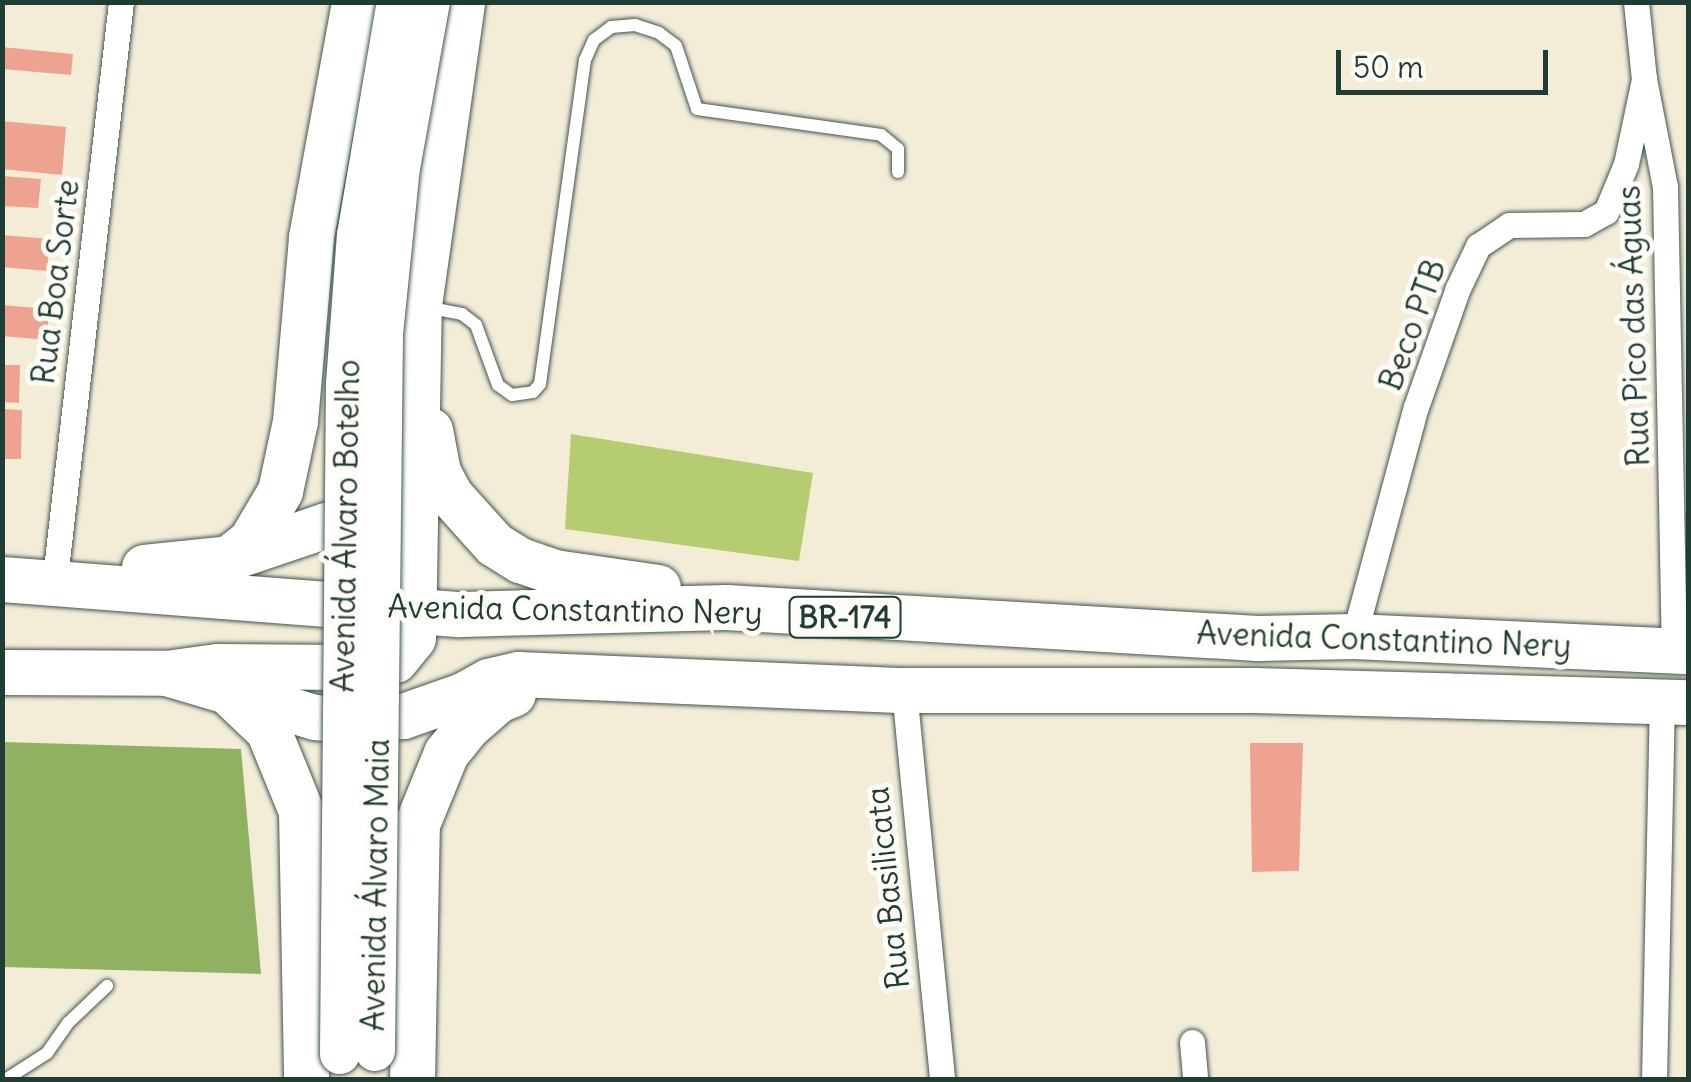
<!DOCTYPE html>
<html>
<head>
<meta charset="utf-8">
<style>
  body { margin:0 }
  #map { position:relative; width:1691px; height:1082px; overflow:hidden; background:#f3edd8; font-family:Delius,sans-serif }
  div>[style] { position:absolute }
  .green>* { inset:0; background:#b5cc70 }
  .forest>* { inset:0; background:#90b062 }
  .building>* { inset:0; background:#eda390 }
  .roads { filter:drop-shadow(0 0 2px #3f574d) drop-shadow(0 0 2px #3f574d) }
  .lane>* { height:12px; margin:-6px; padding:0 6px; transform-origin:6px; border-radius:6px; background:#fff }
  .street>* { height:25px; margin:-12.5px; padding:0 12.5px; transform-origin:12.5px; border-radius:12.5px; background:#fff }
  .highway>* { height:45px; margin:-22.5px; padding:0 22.5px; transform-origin:22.5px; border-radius:22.5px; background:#fff }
  .bridges { filter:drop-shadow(0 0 2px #3f574d) drop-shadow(0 0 2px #3f574d) }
  .primary-bridge>* { height:40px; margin:-20px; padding:0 20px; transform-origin:20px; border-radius:20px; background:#fff }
  span { translate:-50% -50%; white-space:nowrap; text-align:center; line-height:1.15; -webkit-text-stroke:10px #fdfcf7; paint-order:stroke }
  .shield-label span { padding:2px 8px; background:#fdfcf7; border:2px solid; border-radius:8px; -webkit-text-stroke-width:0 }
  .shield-label { font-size:30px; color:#1f3d34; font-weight:700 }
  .street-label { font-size:32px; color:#1f3d34 }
  .frame { position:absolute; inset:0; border:5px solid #1f3d34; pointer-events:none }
  .scale { position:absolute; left:1336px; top:50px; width:212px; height:45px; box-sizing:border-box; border:5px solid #1f3d34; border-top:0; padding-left:12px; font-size:30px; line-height:35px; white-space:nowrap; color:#1f3d34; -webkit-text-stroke:8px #fdfcf7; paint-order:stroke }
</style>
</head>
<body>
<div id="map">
  <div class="green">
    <i style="clip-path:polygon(571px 434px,813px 473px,799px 561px,565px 529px)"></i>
  </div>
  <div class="forest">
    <i style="clip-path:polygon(3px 742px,241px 749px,261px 974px,3px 967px)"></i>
  </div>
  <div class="building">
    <i style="clip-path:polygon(2px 47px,73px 54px,71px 75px,2px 69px)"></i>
    <i style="clip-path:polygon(2px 121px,66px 127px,62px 175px,2px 169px)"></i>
    <i style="clip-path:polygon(2px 176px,41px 179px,38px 208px,2px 206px)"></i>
    <i style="clip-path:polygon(2px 235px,50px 239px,47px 271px,2px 267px)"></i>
    <i style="clip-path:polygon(2px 305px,49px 309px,47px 340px,2px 336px)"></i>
    <i style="clip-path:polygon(2px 365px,20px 365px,19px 403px,2px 402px)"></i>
    <i style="clip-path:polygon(2px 409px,22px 410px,21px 459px,2px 459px)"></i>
    <i style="clip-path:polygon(1681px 512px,1688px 512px,1688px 643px,1677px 643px)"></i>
    <i style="clip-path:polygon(1250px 743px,1303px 743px,1299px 871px,1252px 872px)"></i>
  </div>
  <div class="roads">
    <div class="lane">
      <i style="left:426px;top:307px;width:37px;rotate:11deg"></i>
      <i style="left:462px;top:314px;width:18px;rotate:38deg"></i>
      <i style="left:476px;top:325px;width:64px;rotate:69.9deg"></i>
      <i style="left:498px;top:385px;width:17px;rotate:36deg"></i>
      <i style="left:512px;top:395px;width:21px;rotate:-8deg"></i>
      <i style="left:533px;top:392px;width:11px;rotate:-49deg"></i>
      <i style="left:540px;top:384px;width:327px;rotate:-82.1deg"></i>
      <i style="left:585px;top:60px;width:22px;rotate:-66deg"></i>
      <i style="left:594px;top:40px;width:21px;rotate:-37deg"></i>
      <i style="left:611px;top:27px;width:24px;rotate:-5deg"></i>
      <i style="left:635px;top:25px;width:25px;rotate:18deg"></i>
      <i style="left:659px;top:33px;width:21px;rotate:37deg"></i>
      <i style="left:676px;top:46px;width:66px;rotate:71.6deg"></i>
      <i style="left:697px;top:109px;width:186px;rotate:8deg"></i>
      <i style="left:881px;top:135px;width:22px;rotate:39deg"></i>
      <i style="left:898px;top:149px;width:23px;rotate:90deg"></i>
      <i style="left:5px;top:1080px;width:50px;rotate:-32.7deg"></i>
      <i style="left:47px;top:1053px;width:37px;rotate:-55deg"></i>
      <i style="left:68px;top:1023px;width:54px;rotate:-43.5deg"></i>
    </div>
    <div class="street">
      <i style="left:1636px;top:2px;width:77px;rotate:84.1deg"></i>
      <i style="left:1644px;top:79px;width:110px;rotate:79deg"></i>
      <i style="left:1665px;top:187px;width:464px;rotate:88.9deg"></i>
      <i style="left:56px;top:569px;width:571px;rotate:-83.46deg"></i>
      <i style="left:1354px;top:636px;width:237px;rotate:-74.9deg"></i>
      <i style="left:1416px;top:407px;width:126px;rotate:-70.6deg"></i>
      <i style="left:1458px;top:288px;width:47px;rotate:-64.5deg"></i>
      <i style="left:1478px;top:246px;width:37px;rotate:-34deg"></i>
      <i style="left:1509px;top:225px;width:75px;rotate:-0.8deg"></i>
      <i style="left:1584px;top:224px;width:25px;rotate:-29deg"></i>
      <i style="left:1606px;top:212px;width:52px;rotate:-67.4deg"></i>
      <i style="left:1626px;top:164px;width:87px;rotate:-78deg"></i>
      <i style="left:904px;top:690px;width:392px;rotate:84.4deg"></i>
      <i style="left:1192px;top:1042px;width:38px;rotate:85deg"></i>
      <i style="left:1654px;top:1080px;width:379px;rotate:-88.8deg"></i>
    </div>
    <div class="highway">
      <i style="left:430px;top:430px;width:43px;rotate:79.2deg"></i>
      <i style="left:438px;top:472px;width:27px;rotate:62deg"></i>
      <i style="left:451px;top:496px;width:64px;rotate:48.1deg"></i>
      <i style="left:494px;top:544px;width:31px;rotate:32deg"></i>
      <i style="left:520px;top:560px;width:36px;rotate:19deg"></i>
      <i style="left:554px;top:572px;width:105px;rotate:8.2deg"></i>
      <i style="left:232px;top:557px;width:99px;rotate:-18.8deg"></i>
      <i style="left:326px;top:525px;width:34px;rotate:-10deg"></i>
      <i style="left:359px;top:519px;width:23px;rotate:7deg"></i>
      <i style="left:144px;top:567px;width:85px;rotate:-6deg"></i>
      <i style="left:229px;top:558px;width:28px;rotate:-39deg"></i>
      <i style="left:251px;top:540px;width:57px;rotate:-59.4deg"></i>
      <i style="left:280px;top:491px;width:72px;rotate:-77.9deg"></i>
      <i style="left:295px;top:421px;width:185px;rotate:-85deg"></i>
      <i style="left:311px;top:237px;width:239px;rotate:-79.6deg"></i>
      <i style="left:2px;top:579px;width:459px;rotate:4.4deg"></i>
      <i style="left:460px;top:614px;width:266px;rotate:-1.5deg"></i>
      <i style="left:726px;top:607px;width:532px;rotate:3.34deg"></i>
      <i style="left:1257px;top:638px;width:97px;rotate:-1.2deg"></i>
      <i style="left:1354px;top:636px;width:334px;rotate:2.6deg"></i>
      <i style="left:2px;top:672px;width:164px;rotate:0.3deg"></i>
      <i style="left:166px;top:673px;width:51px;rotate:-7.8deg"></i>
      <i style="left:217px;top:666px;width:128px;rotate:0.4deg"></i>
      <i style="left:345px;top:667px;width:50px;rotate:-8deg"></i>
      <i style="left:395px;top:660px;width:28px;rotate:-51deg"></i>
      <i style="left:413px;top:638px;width:333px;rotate:-89deg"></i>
      <i style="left:419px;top:305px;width:306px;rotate:-81.9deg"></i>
      <i style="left:166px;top:673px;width:155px;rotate:16.5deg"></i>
      <i style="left:315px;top:717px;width:28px;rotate:6deg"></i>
      <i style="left:343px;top:720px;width:60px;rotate:-3.8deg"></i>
      <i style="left:403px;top:716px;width:64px;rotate:-19.3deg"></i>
      <i style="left:463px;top:695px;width:29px;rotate:-29deg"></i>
      <i style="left:488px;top:681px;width:31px;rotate:-13deg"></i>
      <i style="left:518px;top:674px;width:386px;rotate:2.4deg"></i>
      <i style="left:904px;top:690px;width:350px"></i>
      <i style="left:1254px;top:690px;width:434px;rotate:1.6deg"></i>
      <i style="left:231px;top:695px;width:51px;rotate:43.4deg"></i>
      <i style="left:268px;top:730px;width:87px;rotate:67.8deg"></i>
      <i style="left:301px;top:811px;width:269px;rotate:88.9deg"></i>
      <i style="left:412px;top:1080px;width:256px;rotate:-88.9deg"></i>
      <i style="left:417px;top:824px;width:77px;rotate:-67.8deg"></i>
      <i style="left:446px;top:753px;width:35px;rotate:-51deg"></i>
      <i style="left:468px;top:726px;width:40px;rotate:-41deg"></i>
      <i style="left:498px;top:700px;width:16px;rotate:-22deg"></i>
    </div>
  </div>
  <div class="bridges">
    <div class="primary-bridge">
      <i style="left:375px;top:1051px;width:717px;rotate:-89.36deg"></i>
      <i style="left:383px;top:334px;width:167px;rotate:-84.2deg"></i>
      <i style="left:400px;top:168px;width:169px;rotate:-79.8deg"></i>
      <i style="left:340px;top:1054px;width:670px;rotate:-89.49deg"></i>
      <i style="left:346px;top:384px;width:149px;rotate:-85.8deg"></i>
      <i style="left:357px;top:235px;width:236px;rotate:-80.3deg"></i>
    </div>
  </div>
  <div class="shield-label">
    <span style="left:845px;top:617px">BR-174</span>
  </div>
  <div class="street-label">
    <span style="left:56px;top:282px;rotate:-83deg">Rua Boa Sorte</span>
    <span style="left:1413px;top:325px;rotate:-70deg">Beco PTB</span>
    <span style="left:1634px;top:326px;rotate:-92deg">Rua Pico das Águas</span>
    <span style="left:346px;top:526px;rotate:-89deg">Avenida Álvaro Botelho</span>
    <span style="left:575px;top:610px;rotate:1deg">Avenida Constantino Nery</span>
    <span style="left:1384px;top:640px;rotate:2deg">Avenida Constantino Nery</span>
    <span style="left:376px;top:885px;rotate:-89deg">Avenida Álvaro Maia</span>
    <span style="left:888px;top:888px;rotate:-96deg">Rua Basilicata</span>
  </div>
  <div class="frame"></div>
  <div class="scale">50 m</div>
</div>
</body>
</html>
